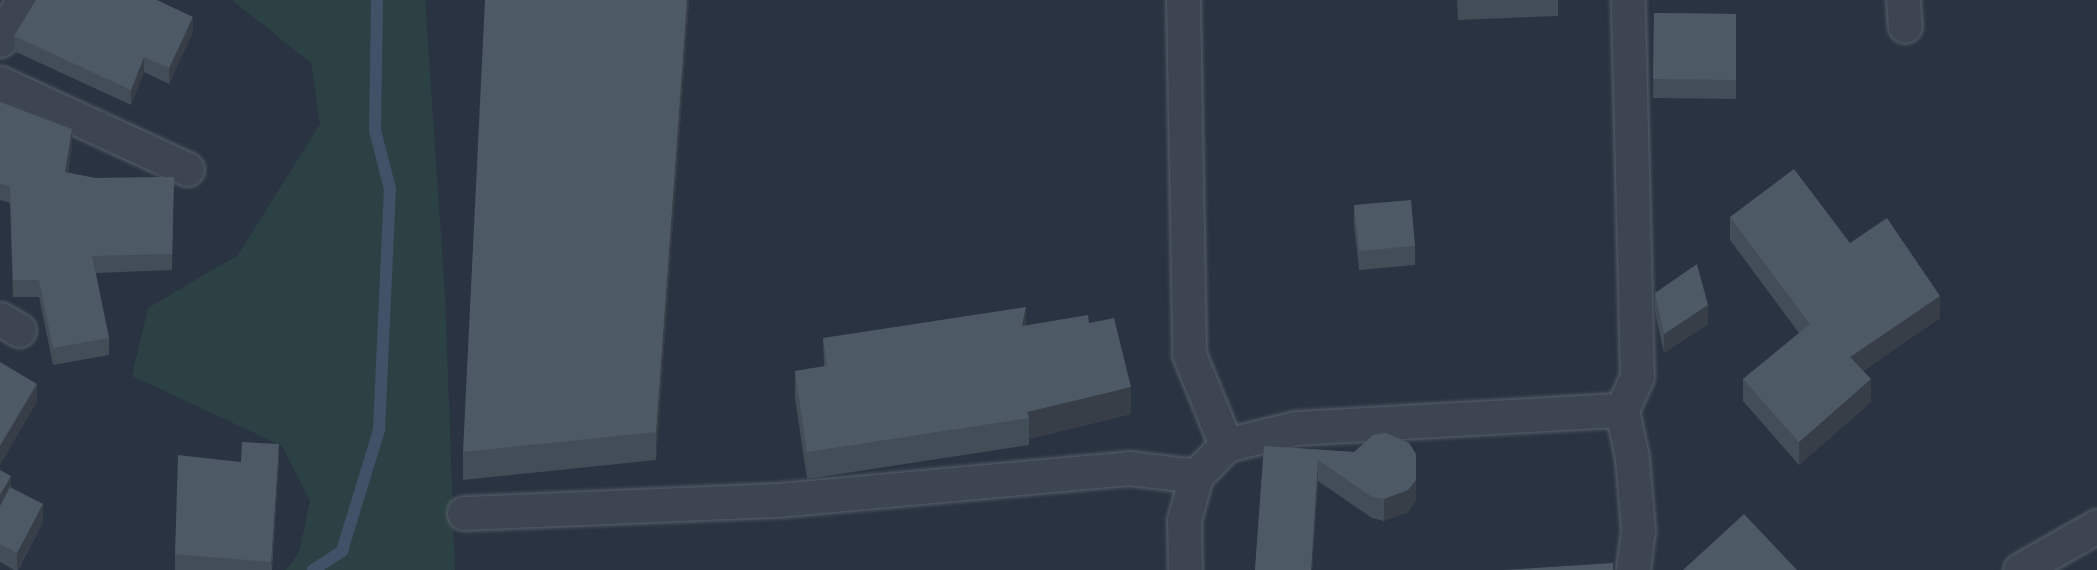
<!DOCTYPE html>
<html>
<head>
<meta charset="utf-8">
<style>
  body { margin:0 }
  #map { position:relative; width:2097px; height:570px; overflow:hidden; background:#293341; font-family:Karla,sans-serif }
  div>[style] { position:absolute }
  .green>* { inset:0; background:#2c4143 }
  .stream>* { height:12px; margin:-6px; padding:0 6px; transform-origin:6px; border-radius:6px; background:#415168 }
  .roads { filter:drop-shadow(0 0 2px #58606b) drop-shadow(0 0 2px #58606b) }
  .minor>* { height:33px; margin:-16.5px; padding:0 16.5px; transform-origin:16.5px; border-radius:16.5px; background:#3d4551 }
  .wall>* { inset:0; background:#434d58 }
  .shaded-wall>* { inset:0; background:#373e47 }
  .building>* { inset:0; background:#4e5966 }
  span { translate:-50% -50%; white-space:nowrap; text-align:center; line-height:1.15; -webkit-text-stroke:5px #222a36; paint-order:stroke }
</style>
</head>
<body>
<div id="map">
  <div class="green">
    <i style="clip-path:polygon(232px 0,425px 0,445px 294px,455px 570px,286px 570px,299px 552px,310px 501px,282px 446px,132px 376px,148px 308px,238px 255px,320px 124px,311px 63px)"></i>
  </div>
  <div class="stream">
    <i style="left:313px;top:570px;width:35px;rotate:-33deg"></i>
    <i style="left:342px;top:551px;width:127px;rotate:-73deg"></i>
    <i style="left:379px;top:430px;width:241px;rotate:-87.4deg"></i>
    <i style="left:390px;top:189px;width:61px;rotate:-104.3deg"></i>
    <i style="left:375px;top:130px;width:130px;rotate:-89.1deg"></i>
  </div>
  <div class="roads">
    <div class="minor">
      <i style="left:1183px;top:0;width:354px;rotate:89deg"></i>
      <i style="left:1189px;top:354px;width:98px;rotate:67.9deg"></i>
      <i style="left:1903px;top:0;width:26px;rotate:86deg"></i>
      <i style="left:0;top:40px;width:46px;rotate:-60.1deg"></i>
      <i style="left:0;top:83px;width:206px;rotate:24.7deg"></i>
      <i style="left:0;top:319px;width:22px;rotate:30deg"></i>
      <i style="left:1622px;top:410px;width:36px;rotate:-66deg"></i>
      <i style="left:1637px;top:377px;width:377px;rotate:-91.4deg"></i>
      <i style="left:464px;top:513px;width:314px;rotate:-2.4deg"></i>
      <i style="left:778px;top:500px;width:352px;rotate:-5.2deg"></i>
      <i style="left:1129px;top:468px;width:67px;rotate:6.8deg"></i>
      <i style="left:1185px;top:570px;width:50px;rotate:-91.1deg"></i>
      <i style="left:1184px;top:520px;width:46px;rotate:-74.7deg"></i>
      <i style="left:1196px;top:476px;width:43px;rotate:-45.9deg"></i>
      <i style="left:1226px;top:445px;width:71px;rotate:-13.8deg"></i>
      <i style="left:1295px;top:428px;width:327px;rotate:-3.2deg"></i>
      <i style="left:1622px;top:410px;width:49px;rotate:78.2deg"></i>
      <i style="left:1632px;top:458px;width:72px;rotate:85.2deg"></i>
      <i style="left:1638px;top:530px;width:40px;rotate:97.1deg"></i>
      <i style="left:2020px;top:570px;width:89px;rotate:-29.7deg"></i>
    </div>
  </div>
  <div class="wall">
    <i style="clip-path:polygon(689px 0,656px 460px,463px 480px,463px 452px)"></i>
    <i style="clip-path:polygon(1457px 0,1558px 0,1558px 16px,1458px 20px)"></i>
    <i style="clip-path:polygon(1654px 13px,1736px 14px,1736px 99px,1653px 98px)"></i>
    <i style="clip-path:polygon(193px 32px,169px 84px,144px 72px,131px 105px,14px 51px,14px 36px)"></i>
    <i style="clip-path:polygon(0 102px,72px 146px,68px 173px,95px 178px,174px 177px,172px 270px,96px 273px,109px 338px,109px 355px,53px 365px,39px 297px,13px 297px,10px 203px,0 200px)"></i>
    <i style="clip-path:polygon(1354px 205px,1415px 246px,1415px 265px,1359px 270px,1354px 224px)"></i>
    <i style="clip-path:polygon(1730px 217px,1850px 243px,1940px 318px,1863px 371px,1871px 402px,1799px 465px,1743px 401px,1743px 379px,1799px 333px,1730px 240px)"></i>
    <i style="clip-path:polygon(1655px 293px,1708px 324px,1664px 353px,1655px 312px)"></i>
    <i style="clip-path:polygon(1089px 323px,1131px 414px,1029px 439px,1029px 445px,807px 479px,795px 398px,795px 371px,824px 366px,823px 338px,1026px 326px)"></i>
    <i style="clip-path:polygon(1264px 446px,1354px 452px,1416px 476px,1416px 501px,1408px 512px,1384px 521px,1372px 518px,1318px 481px,1312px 570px,1255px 570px)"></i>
    <i style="clip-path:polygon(279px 460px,272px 570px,175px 570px,175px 554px,241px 462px)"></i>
    <i style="clip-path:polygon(0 470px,11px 487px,43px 522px,18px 570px,14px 570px,0 562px)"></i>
  </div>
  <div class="shaded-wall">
    <i style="clip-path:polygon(687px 0,689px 0,656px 460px,656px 432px)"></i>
    <i style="clip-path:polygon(193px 17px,193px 32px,169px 84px,169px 68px)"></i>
    <i style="clip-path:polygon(144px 57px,144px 72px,131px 105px,131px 90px)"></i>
    <i style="clip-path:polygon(72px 129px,72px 146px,65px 189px,65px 172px)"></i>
    <i style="clip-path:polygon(1940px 296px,1940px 318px,1850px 380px,1850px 357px)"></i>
    <i style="clip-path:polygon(1708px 305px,1708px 324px,1664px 353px,1664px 334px)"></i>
    <i style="clip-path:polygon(1026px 307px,1026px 334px,1022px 326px)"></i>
    <i style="clip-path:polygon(1871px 379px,1871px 402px,1799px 465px,1799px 442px)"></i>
    <i style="clip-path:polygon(37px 384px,37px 402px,0 465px,0 446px)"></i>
    <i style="clip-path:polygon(1131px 387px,1131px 414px,1029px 439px,1029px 418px,1027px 412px)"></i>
    <i style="clip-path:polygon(279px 444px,279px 460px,271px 570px,271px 562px)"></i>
    <i style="clip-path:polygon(1416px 454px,1416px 501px,1408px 512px,1384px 521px,1384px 499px)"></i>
    <i style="clip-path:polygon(1318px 460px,1318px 481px,1312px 570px,1311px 570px)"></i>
    <i style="clip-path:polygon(11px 476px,11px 495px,0 514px,0 495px)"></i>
    <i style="clip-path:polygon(43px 504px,43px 522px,17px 570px,17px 553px)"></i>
  </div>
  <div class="building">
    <i style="clip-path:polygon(36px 0,157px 0,193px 17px,169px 68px,144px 57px,131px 90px,14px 36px)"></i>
    <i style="clip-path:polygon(485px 0,687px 0,656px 432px,463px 452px)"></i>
    <i style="clip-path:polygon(1654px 13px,1736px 14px,1736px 80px,1653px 79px)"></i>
    <i style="clip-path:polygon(0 102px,72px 129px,65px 172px,95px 178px,174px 177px,172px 254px,92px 256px,109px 338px,53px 348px,39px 280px,13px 280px,10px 187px,0 183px)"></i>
    <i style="clip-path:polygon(1794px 169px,1850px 243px,1887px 218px,1940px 296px,1850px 357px,1871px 379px,1799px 442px,1743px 379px,1810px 324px,1730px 217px)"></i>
    <i style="clip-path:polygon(1411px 200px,1415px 246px,1359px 251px,1354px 205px)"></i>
    <i style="clip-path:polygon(1697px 264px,1708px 305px,1664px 334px,1655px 293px)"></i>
    <i style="clip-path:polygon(1026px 307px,1022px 326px,1088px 315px,1089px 323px,1114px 318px,1131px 387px,1027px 412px,1029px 418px,807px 452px,795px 371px,827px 366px,823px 338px)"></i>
    <i style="clip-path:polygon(0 362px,37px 384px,0 446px)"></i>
    <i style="clip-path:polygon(1386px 433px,1409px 443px,1416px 454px,1416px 480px,1408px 490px,1384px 499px,1372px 497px,1318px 460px,1311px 570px,1255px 570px,1264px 446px,1354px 452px,1373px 435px)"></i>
    <i style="clip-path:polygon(242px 442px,279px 444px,271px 562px,175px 554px,178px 455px,241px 462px)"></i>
    <i style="clip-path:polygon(0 470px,11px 476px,0 495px)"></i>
    <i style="clip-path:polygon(10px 487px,43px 504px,17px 553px,0 544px,0 506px)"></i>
    <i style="clip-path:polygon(1744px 514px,1797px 570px,1683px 570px)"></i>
    <i style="clip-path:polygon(1613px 563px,1613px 570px,1504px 570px)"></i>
  </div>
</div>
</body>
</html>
